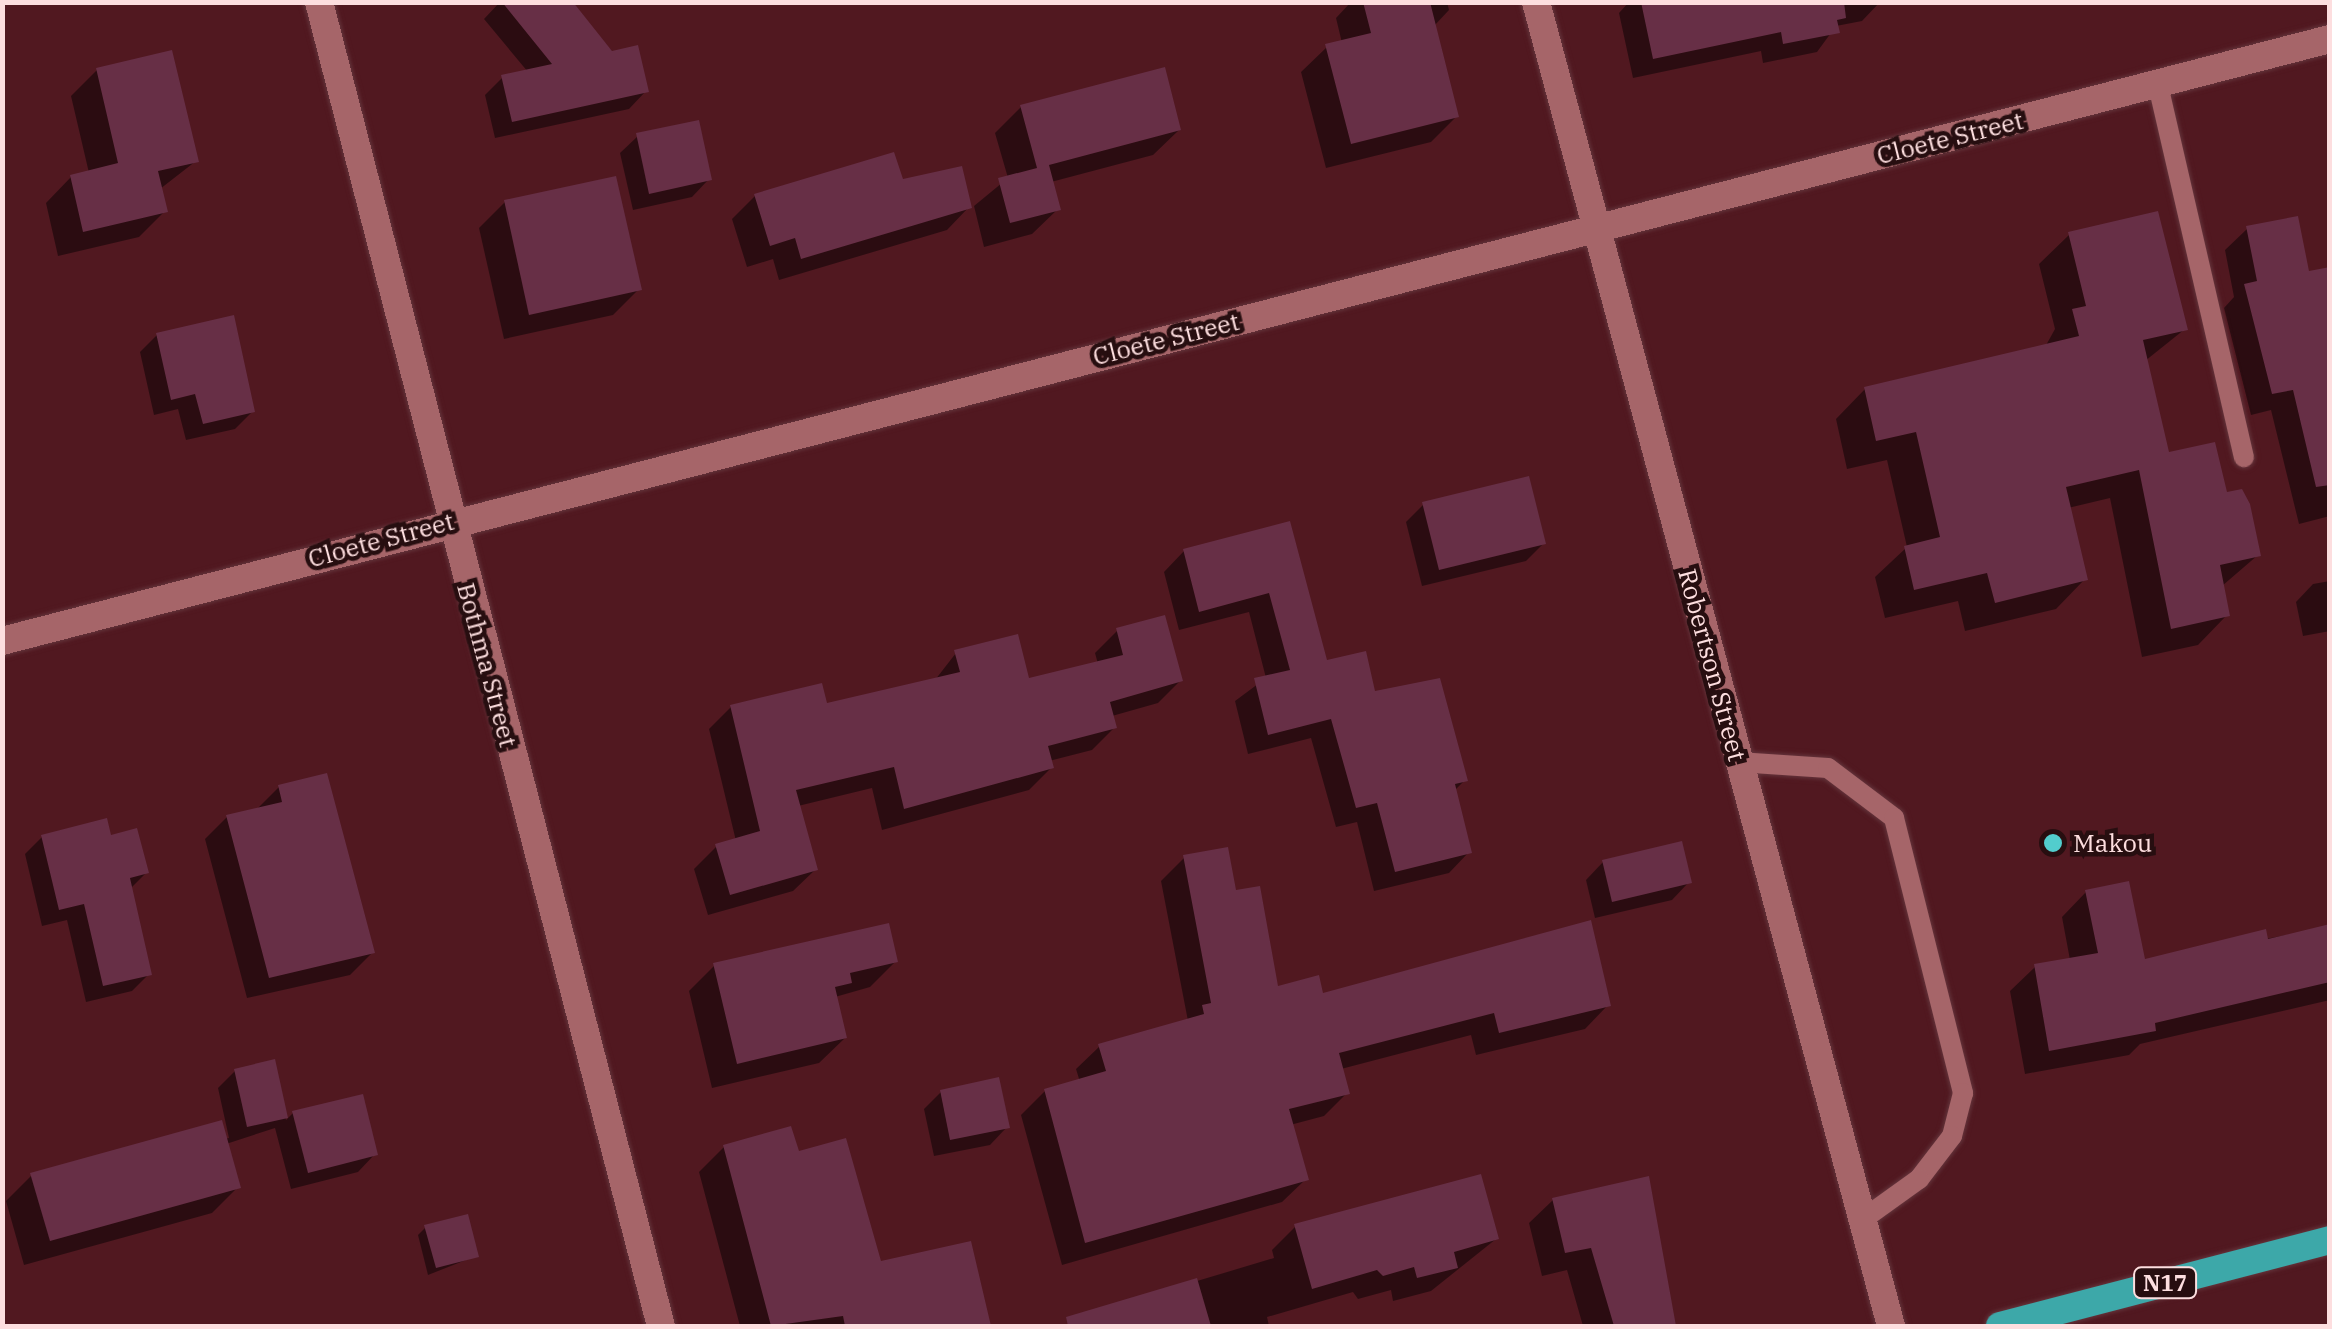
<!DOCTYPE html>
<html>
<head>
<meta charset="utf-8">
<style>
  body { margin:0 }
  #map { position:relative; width:2332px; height:1329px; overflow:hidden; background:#511820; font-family:"IBM Plex Serif",serif }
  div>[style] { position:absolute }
  .shadow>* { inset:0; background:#0007 }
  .building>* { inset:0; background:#672f46 }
  .roads { filter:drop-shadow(0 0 2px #64353c) drop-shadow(0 0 2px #64353c) }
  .service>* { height:20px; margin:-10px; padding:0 10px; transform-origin:10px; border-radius:10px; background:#a66569 }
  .minor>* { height:28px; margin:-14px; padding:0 14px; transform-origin:14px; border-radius:14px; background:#a66569 }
  .trunk>* { height:28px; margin:-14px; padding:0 14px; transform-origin:14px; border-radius:14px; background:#3da8a9 }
  .dots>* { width:28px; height:28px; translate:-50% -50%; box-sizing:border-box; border:5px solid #270e10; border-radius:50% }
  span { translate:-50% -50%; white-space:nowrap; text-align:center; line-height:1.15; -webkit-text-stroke:9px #270e10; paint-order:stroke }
  .shield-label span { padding:2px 8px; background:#270e10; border:2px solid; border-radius:8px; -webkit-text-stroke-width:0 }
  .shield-label { font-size:22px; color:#fddedf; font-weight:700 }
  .street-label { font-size:25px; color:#fddedf }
  .poi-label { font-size:25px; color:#fddedf }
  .left { translate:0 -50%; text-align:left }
  .frame { position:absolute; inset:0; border:5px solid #fddedf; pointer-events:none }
</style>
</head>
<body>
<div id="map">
  <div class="shadow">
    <i style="clip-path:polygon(500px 2px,579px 2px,574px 7px,646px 91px,629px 109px,495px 138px,485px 95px,502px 78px,528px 72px,484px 19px)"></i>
    <i style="clip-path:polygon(1351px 2px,1447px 2px,1449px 10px,1434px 26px,1457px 116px,1431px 142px,1326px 168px,1301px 72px,1327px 47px,1342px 43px,1336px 18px)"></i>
    <i style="clip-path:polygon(1629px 2px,1880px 2px,1862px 21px,1836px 26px,1817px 52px,1763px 63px,1761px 51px,1633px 78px,1619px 13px)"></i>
    <i style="clip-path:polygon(97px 70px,196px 161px,160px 189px,165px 211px,139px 237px,58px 256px,46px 203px,71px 177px,89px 173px,71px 96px)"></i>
    <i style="clip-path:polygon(1021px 107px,1179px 130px,1153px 155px,1051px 182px,1058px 209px,1032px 234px,984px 247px,974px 206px,1008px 178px,995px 133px)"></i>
    <i style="clip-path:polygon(638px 136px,709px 179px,692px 197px,633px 210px,620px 153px)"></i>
    <i style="clip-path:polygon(901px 182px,969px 207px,947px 230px,779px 280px,773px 259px,747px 267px,732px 219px,755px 196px)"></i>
    <i style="clip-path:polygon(505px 202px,639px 289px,613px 315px,504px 339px,479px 228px)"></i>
    <i style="clip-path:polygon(2247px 229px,2307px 274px,2330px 400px,2330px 516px,2299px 524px,2271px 410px,2251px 415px,2224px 308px,2234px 297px,2225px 250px)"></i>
    <i style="clip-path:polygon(2069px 235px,2185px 329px,2145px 361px,2167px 455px,2225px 495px,2258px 555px,2222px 586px,2227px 615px,2198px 645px,2142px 657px,2110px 498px,2068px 508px,2085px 579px,2056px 609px,1965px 631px,1958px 601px,1885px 618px,1875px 577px,1907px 547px,1887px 460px,1847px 469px,1836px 419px,1865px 389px,2045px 347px,2055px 329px,2039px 264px)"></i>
    <i style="clip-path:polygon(157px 335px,253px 411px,235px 429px,186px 440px,178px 409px,154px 415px,140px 352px)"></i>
    <i style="clip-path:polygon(1424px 504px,1544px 543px,1526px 561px,1422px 586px,1406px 522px)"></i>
    <i style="clip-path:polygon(1288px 524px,1326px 663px,1374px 694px,1465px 780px,1454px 791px,1469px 852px,1449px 873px,1374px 891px,1357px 822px,1336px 827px,1311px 738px,1248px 754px,1235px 701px,1266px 678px,1249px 612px,1179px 630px,1164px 572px,1184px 551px)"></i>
    <i style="clip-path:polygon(2330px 581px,2330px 631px,2303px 636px,2296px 602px,2313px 584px)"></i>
    <i style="clip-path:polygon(1117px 631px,1181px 680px,1158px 703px,1112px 716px,1115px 727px,1092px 750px,1049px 761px,1051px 768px,1029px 790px,882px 830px,872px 788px,798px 806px,816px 869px,793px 891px,708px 915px,694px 869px,717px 846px,736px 841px,709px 729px,731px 707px,825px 706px,935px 680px,956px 653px,1027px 681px,1098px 664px,1095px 653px)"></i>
    <i style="clip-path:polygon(279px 787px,372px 953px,350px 975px,247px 998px,205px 839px,227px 817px,256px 810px)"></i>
    <i style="clip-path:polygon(42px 837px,109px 838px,146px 873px,130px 889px,149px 974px,132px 991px,86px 1002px,67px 920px,42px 926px,25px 854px)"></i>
    <i style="clip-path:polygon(1185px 857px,1234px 893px,1276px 989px,1322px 996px,1608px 1005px,1585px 1029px,1476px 1055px,1471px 1035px,1341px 1069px,1347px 1093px,1324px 1116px,1290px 1125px,1306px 1179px,1282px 1202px,1062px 1265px,1021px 1115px,1045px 1091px,1080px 1082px,1076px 1069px,1100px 1046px,1188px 1021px,1161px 881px)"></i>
    <i style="clip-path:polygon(1603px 862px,1689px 882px,1672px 900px,1595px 918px,1586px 880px)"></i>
    <i style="clip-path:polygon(2086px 892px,2143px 962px,2330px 927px,2330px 1000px,2140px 1044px,2129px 1055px,2025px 1074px,2010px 991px,2035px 967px,2070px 960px,2062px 917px)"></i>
    <i style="clip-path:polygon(896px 961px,870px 987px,835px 997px,845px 1038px,819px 1063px,712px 1088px,689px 991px,714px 966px)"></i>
    <i style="clip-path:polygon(273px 1062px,286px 1120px,293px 1113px,375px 1154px,358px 1172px,291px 1189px,275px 1128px,226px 1144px,238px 1187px,212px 1213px,24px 1265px,6px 1201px,32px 1175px,229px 1138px,218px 1088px,235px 1071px)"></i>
    <i style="clip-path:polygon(941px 1092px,1007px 1127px,990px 1145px,934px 1156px,924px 1109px)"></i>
    <i style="clip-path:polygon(724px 1147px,797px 1154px,879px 1264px,969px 1244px,988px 1326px,740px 1326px,699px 1172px)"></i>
    <i style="clip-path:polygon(1647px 1179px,1674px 1326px,1583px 1326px,1567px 1270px,1542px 1276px,1529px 1223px,1553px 1200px)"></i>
    <i style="clip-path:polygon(1296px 1226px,1496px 1239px,1431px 1291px,1393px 1301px,1391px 1290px,1358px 1299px,1353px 1292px,1267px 1317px,1269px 1326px,1084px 1326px,1100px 1310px,1274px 1258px,1272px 1250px)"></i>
    <i style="clip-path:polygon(426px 1227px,476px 1256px,428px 1275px,418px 1235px)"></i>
  </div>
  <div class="building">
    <i style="clip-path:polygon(502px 2px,573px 2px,612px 51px,638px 45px,649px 92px,512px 122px,501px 75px,552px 64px)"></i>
    <i style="clip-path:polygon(1363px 2px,1430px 2px,1459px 117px,1351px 144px,1325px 44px,1371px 33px)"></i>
    <i style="clip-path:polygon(1641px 2px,1844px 2px,1846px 18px,1837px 20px,1840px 33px,1783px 44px,1781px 32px,1653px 59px)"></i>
    <i style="clip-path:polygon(172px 50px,199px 162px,158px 171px,168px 212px,83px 232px,70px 175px,118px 163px,96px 68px)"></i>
    <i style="clip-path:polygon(1165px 67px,1181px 130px,1049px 165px,1061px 210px,1010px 223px,998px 178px,1037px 168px,1020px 105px)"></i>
    <i style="clip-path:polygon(699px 120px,712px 180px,649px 194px,636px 133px)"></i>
    <i style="clip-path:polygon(894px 152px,903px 179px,962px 166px,972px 208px,801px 259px,795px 238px,770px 246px,754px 194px)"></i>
    <i style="clip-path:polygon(616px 176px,642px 290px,529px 315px,504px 200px)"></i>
    <i style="clip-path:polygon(2158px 211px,2188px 330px,2143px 340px,2169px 452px,2215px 442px,2227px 492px,2242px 489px,2250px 504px,2261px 556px,2220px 565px,2230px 616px,2171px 629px,2139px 470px,2066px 487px,2088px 580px,1995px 603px,1987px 573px,1914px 590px,1904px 546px,1940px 537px,1916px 432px,1876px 441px,1864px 387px,2079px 336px,2072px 309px,2086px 306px,2068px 232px)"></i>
    <i style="clip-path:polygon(2298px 216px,2309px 271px,2330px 267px,2330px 485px,2316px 487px,2293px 390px,2272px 394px,2244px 284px,2257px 281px,2246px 226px)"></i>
    <i style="clip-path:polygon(234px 315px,255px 412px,203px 424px,195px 394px,171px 400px,156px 333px)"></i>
    <i style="clip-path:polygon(1529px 476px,1546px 544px,1439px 570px,1422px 502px)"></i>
    <i style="clip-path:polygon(1290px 521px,1327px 660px,1366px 651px,1375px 691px,1440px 678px,1468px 781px,1455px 784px,1472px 853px,1395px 872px,1377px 803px,1356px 808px,1331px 719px,1268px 735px,1254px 678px,1290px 670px,1269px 593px,1199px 612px,1183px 549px)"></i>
    <i style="clip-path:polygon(1165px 615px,1183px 681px,1110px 702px,1117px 728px,1048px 746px,1054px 768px,904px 809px,894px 767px,796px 790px,818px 870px,730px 895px,715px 844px,760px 831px,730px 705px,822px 683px,827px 703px,960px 672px,954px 650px,1018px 634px,1029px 678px,1123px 655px,1116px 628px)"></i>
    <i style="clip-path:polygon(327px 773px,375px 953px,269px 978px,226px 815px,282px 802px,278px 785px)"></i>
    <i style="clip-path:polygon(107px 818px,111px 835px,137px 828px,149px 873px,130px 878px,152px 975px,103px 986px,84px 904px,59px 910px,41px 835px)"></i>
    <i style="clip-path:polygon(1682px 841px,1692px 883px,1612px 902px,1602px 860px)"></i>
    <i style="clip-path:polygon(1228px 847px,1236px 890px,1260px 886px,1278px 986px,1319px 975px,1323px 993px,1591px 920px,1611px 1006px,1499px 1033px,1494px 1013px,1339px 1053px,1350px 1094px,1289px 1109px,1309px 1180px,1085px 1243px,1044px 1089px,1106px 1071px,1098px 1044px,1204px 1014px,1202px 1005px,1211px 1003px,1183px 855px)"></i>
    <i style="clip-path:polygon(2129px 881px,2145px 959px,2266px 929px,2268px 939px,2330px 924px,2330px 982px,2155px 1023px,2156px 1031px,2049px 1051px,2034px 964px,2098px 953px,2085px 890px)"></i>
    <i style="clip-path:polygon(889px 923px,898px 962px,850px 973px,852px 983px,835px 987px,847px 1038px,737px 1064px,713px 963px)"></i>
    <i style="clip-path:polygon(275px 1059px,288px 1118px,247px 1127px,234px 1069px)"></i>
    <i style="clip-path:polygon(999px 1077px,1010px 1128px,950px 1140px,940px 1090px)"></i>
    <i style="clip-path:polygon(363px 1094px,378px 1155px,308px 1173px,292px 1111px)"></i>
    <i style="clip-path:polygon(222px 1120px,241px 1188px,50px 1241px,30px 1173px)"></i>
    <i style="clip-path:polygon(791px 1126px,799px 1151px,846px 1138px,881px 1261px,971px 1241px,991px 1326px,845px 1326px,843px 1316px,771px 1326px,723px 1145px)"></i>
    <i style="clip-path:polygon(1481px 1174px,1499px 1239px,1454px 1252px,1458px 1268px,1417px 1278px,1414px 1267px,1383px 1276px,1377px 1270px,1312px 1289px,1294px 1224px)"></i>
    <i style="clip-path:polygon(1649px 1176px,1676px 1326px,1614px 1326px,1591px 1248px,1565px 1253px,1552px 1198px)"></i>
    <i style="clip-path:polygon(468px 1214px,479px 1257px,436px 1268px,424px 1225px)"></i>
    <i style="clip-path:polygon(1197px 1278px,1211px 1326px,1068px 1326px,1066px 1317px)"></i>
  </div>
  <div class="roads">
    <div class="service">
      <i style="left:2158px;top:85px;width:382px;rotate:77deg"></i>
      <i style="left:1738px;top:762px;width:90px;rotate:3.8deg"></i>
      <i style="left:1828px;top:768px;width:83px;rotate:37.1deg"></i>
      <i style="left:1894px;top:818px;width:284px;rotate:75.9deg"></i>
      <i style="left:1963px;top:1093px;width:44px;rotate:104.3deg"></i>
      <i style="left:1952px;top:1136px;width:54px;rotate:127.5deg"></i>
      <i style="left:1919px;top:1179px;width:70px;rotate:144.3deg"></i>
    </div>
    <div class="minor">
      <i style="left:319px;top:2px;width:1367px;rotate:75.52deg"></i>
      <i style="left:1536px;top:2px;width:1371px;rotate:74.99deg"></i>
      <i style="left:2px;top:641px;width:2405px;rotate:-14.5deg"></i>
    </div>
    <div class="trunk">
      <i style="left:2000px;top:1326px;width:341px;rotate:-14.6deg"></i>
    </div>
  </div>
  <div class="dots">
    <i style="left:2053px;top:843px;background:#52cdcd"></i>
  </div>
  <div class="shield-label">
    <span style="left:2165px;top:1283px">N17</span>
  </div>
  <div class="street-label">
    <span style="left:1950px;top:138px;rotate:-14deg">Cloete Street</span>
    <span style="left:1166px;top:339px;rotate:-14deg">Cloete Street</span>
    <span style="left:381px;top:540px;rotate:-15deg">Cloete Street</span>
    <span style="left:487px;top:665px;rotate:75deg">Bothma Street</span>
    <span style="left:1712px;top:665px;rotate:75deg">Robertson Street</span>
  </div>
  <div class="poi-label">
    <span class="left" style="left:2073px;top:843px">Makou</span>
  </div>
  <div class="frame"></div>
</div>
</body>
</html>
